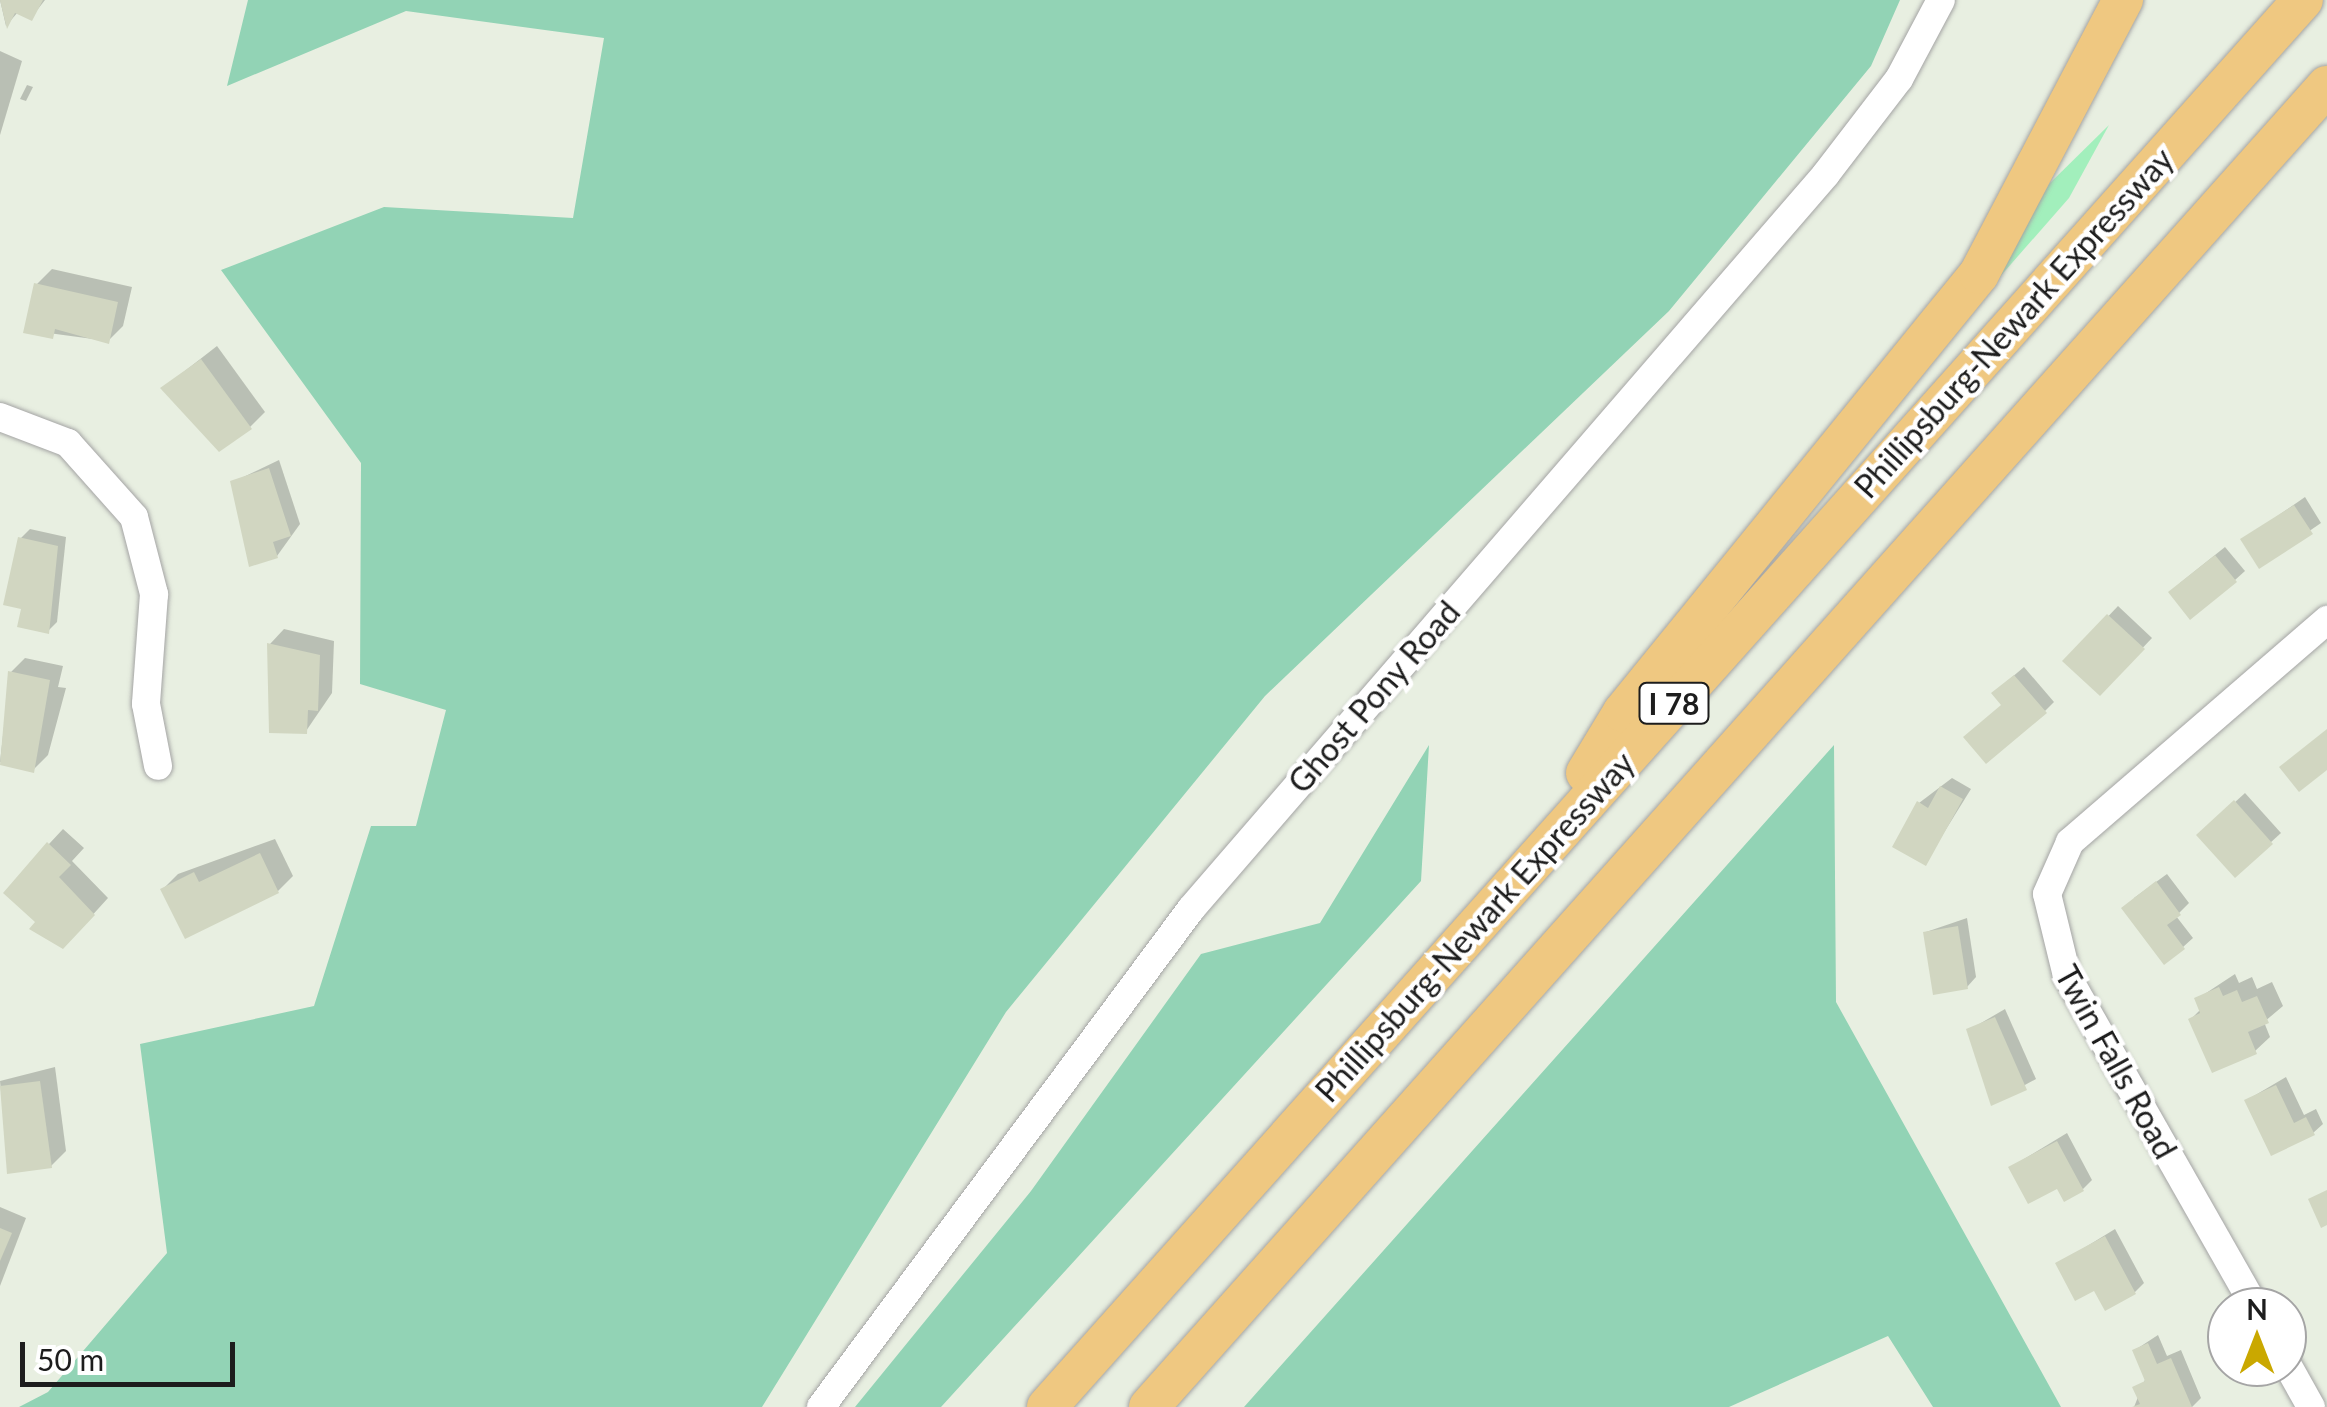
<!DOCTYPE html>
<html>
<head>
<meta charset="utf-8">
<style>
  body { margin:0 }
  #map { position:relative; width:2327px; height:1407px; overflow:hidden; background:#e8efe1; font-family:Lato,sans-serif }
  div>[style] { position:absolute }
  .grass>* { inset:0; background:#a2efbc }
  .forest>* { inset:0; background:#92d3b5 }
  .shadow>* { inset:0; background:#0003 }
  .building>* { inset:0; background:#d1d6c1 }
  .roads { filter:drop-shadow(0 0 2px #a4a4a4) drop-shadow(0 0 2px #a4a4a4) }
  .minor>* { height:28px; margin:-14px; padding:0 14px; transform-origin:14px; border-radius:14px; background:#fff }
  .highway>* { height:40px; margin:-20px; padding:0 20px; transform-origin:20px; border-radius:20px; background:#efc881 }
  span { translate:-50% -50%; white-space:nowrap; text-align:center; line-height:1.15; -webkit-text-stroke:9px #fff; paint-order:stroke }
  .shield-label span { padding:2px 8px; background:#fff; border:2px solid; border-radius:8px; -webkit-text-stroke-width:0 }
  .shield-label { font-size:30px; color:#1d1d1d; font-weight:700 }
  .street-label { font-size:32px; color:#1d1d1d }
  .north { position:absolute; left:2207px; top:1287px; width:100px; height:100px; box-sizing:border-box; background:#fff; border:2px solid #a5a5a5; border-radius:50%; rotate:0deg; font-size:28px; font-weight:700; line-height:40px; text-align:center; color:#1d1d1d }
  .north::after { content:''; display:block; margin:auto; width:35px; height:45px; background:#caa800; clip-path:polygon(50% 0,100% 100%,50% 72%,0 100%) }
  .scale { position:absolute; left:20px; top:1342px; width:215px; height:45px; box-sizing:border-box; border:5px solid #1d1d1d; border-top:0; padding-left:12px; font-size:30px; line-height:35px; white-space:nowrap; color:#1d1d1d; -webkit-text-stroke:8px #fff; paint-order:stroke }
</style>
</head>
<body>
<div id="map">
  <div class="grass">
    <i style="clip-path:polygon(2109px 125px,2069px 198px,1990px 288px,2049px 184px)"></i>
  </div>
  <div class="forest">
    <i style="clip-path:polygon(248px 0,1900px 0,1871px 66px,1669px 311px,1265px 696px,1006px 1012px,762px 1407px,19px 1407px,48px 1392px,167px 1253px,140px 1044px,314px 1006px,371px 826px,416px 826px,446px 710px,360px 684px,361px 463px,221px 270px,384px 207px,573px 218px,604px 38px,406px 11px,227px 86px)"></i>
    <i style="clip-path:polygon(1429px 745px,1421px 881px,941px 1407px,855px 1407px,1031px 1191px,1201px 954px,1320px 923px)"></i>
    <i style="clip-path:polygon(1834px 745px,1836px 1002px,2061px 1407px,1933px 1407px,1888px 1336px,1729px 1407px,1244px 1407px)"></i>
  </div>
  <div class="shadow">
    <i style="clip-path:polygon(0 0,45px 0,31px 18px,18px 12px,6px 26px)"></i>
    <i style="clip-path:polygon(0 51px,22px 61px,0 135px)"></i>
    <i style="clip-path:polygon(27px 85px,33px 87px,26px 101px,20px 99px)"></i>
    <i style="clip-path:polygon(52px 269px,132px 287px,123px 326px,108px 341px,26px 330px,37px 284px)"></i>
    <i style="clip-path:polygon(217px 346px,265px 412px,250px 427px,163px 388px)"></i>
    <i style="clip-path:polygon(279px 460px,300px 524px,277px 556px,251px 564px,233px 482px)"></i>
    <i style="clip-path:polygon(2305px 497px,2321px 523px,2260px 565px,2243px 540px)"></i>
    <i style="clip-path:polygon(30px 529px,66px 537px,57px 622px,48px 631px,24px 607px,20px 539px)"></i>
    <i style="clip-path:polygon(2225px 547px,2245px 571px,2235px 580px,2180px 583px)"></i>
    <i style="clip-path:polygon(2118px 606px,2152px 638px,2100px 693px,2066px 661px)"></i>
    <i style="clip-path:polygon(284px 629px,334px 641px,332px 693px,306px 731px,270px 644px)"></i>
    <i style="clip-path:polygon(25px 658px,63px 666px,58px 687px,66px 688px,48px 755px,33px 770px,0 762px,10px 673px)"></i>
    <i style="clip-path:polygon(2024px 667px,2054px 702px,2045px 711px,2004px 704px,2004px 684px)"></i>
    <i style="clip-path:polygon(1952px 778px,1971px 789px,1925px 863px,1919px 803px)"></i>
    <i style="clip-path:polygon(2245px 793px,2281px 833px,2235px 875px,2209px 826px)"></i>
    <i style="clip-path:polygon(63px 829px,84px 848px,72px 861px,108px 898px,78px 931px,39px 922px,49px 844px)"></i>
    <i style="clip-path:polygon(275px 839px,293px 876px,278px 891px,163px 889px,178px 874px)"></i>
    <i style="clip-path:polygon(2167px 874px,2189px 903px,2176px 916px,2193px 938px,2183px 947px,2134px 898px)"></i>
    <i style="clip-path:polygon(1967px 918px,1976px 977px,1967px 987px,1926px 932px)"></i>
    <i style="clip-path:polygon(2235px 974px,2239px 983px,2252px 977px,2257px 989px,2272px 982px,2283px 1006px,2264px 1022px,2270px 1037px,2255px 1051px,2191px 1019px,2201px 1009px,2197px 999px)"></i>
    <i style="clip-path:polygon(2005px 1009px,2036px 1079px,1992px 1103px,1969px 1030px)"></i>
    <i style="clip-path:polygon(55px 1067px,66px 1151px,51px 1166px,9px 1171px,0 1081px)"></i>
    <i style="clip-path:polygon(2286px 1077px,2304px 1115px,2316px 1109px,2323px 1124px,2313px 1133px,2247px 1100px)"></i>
    <i style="clip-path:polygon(2067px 1133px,2092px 1180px,2083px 1189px,2011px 1167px)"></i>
    <i style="clip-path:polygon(0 1207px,26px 1218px,0 1286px)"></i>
    <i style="clip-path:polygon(2115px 1229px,2144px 1283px,2135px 1292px,2095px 1288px,2058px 1264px)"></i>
    <i style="clip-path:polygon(2158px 1335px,2167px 1356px,2181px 1350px,2201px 1398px,2192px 1407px,2134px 1407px,2146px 1377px,2135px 1350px)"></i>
  </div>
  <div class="building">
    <i style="clip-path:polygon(0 0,43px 0,32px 21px,15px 13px,7px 29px)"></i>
    <i style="clip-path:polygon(34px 283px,118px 302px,109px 344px,55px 329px,53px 339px,23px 333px)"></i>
    <i style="clip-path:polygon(201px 359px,252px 429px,219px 452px,160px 388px)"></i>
    <i style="clip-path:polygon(269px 468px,291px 536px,273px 542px,278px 558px,249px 567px,230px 481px)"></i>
    <i style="clip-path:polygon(2294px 505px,2313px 534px,2259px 569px,2240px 539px)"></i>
    <i style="clip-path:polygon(18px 537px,58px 546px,49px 634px,17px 627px,21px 609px,3px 605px)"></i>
    <i style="clip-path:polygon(2215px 555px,2237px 582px,2190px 620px,2168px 592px)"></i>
    <i style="clip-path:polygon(2107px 614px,2145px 649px,2100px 696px,2062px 661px)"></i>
    <i style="clip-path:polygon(267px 643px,320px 655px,318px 711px,308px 710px,307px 734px,269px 733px)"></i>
    <i style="clip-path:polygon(8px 671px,50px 680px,34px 773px,0 765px)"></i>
    <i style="clip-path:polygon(2014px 675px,2047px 713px,1986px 764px,1963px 737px,2001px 705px,1991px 693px)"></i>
    <i style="clip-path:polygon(2327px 729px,2327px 770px,2299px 792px,2279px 767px)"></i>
    <i style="clip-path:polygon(1940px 786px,1963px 799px,1926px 866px,1892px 847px,1917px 801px,1928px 808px)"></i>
    <i style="clip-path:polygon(2234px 800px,2273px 844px,2235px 878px,2196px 835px)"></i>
    <i style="clip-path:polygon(47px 842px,71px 865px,59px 877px,95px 915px,63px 949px,29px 929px,35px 922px,3px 893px)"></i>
    <i style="clip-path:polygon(260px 853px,279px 893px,185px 939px,160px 889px,194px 872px,199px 882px)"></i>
    <i style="clip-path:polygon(2156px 881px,2181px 915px,2167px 925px,2185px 949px,2164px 965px,2121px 908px)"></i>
    <i style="clip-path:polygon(1958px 926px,1968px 989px,1933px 995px,1923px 932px)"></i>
    <i style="clip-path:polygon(2219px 987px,2223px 996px,2237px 990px,2242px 1002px,2257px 996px,2269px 1023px,2248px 1032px,2257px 1054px,2212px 1073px,2188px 1019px,2200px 1013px,2194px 998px)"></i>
    <i style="clip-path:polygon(1995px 1017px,2027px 1090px,1991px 1106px,1966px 1029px)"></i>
    <i style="clip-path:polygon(40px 1081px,52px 1168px,7px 1174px,0 1086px)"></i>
    <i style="clip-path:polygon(2276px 1085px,2294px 1123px,2306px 1117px,2315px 1135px,2271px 1156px,2244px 1100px)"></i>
    <i style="clip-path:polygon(2057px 1141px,2084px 1191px,2064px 1202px,2057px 1189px,2028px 1204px,2008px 1167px)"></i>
    <i style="clip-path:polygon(2327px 1190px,2327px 1225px,2321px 1228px,2308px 1199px)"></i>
    <i style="clip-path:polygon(0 1228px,12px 1233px,0 1261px)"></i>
    <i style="clip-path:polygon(2105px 1236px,2136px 1294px,2105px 1311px,2094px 1291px,2075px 1301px,2055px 1263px)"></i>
    <i style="clip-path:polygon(2148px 1343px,2157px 1364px,2171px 1358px,2192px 1407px,2132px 1407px,2140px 1404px,2132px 1387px,2145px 1381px,2132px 1350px)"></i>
  </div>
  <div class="roads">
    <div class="minor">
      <i style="left:0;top:417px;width:73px;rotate:20.9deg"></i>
      <i style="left:68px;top:443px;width:99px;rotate:48.3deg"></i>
      <i style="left:134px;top:517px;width:80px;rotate:75.4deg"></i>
      <i style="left:154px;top:594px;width:110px;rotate:94.2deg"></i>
      <i style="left:146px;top:704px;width:63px;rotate:79deg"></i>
      <i style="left:2255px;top:1307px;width:381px;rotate:-119.6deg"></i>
      <i style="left:2067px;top:976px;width:84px;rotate:-103.7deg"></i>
      <i style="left:2047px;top:894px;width:57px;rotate:-66.1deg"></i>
      <i style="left:2070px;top:842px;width:340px;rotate:-40.8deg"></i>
      <i style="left:2287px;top:1364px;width:49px;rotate:60.8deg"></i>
      <i style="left:821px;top:1407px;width:620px;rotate:-53.39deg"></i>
      <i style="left:1191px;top:909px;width:971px;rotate:-49.17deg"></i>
      <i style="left:1826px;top:174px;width:120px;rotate:-52.5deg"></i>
      <i style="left:1899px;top:79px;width:89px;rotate:-62deg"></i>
    </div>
    <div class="highway">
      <i style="left:1586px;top:773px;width:71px;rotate:-58.8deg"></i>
      <i style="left:1623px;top:712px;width:564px;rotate:-50.9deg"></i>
      <i style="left:1979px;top:274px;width:310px;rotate:-62.3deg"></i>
      <i style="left:1047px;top:1407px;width:1886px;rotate:-48.25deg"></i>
      <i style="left:1149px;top:1407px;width:1770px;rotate:-48.28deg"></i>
    </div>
  </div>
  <div class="shield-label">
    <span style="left:1674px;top:703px">I 78</span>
  </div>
  <div class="street-label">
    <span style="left:2014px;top:323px;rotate:-48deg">Phillipsburg-Newark Expressway</span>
    <span style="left:1374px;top:697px;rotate:-49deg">Ghost Pony Road</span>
    <span style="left:1475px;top:927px;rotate:-48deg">Phillipsburg-Newark Expressway</span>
    <span style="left:2116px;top:1062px;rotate:61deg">Twin Falls Road</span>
  </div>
  <div class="north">N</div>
  <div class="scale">50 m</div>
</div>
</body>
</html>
